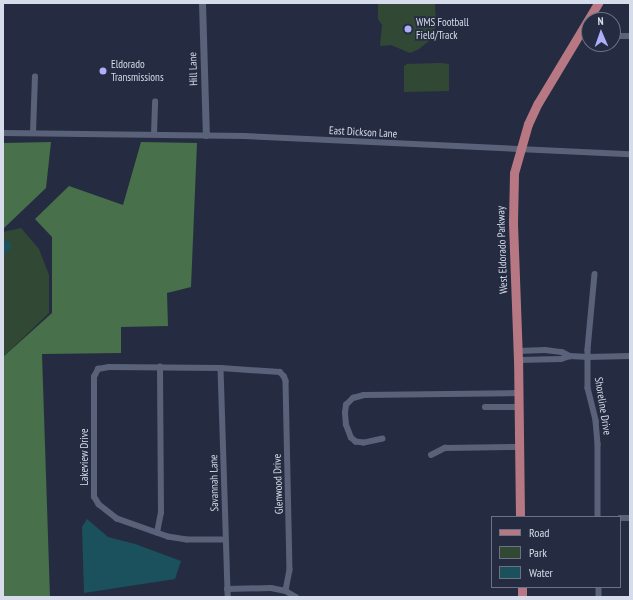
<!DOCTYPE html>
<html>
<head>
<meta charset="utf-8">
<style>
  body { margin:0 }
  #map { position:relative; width:633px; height:600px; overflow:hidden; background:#252c41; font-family:"PT Sans Narrow",sans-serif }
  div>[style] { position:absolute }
  .green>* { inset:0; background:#314934 }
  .forest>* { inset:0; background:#47704b }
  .water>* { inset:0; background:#1b515d }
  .minor>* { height:5.5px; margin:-2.75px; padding:0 2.75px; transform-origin:2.75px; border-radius:2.75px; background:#596279 }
  .tertiary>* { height:7px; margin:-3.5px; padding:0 3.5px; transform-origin:3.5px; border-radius:3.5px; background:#596279 }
  .primary>* { height:9px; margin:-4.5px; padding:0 4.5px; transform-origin:4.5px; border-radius:4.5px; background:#b77883 }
  .dots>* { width:11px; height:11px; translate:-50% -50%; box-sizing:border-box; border:2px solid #252c41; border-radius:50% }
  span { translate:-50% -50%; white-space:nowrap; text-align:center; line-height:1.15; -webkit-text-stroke:3.5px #252c41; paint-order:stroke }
  .poi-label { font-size:11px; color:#d6dce9 }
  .left { translate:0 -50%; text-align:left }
  .street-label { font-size:11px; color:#d6dce9 }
  .frame { position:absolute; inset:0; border:4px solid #d6dce9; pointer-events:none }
  .legend { position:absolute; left:491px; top:516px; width:130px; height:72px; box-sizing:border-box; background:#252c41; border:1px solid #6c7284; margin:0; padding:5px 7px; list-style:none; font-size:12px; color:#d6dce9 }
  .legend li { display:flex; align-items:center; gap:8px; height:20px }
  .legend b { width:20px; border:1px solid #6c7284 }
  .north { position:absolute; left:581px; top:12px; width:40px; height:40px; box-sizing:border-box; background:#252c41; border:1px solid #6c7284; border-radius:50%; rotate:358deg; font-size:11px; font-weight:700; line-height:16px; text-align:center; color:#d6dce9 }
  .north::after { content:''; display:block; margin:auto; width:14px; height:18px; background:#adaffb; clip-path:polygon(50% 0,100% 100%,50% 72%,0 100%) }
</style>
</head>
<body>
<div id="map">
  <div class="green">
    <i style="clip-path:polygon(378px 3px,435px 3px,436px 26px,431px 39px,419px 49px,410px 53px,391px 45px,380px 46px,382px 25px,378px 19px)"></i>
    <i style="clip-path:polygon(440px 63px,449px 64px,449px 91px,404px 92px,404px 66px,407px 64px)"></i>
    <i style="clip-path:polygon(21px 228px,39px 249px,49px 275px,49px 313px,3px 357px,3px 232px)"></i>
  </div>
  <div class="forest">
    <i style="clip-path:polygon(51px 142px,46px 188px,3px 229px,3px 143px)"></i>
    <i style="clip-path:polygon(141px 142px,197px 143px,191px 287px,167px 293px,168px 326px,121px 327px,121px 353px,42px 354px,50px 597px,3px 597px,3px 357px,52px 313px,52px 237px,35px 219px,69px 186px,123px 205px)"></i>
  </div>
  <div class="water">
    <i style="clip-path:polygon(6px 240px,11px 243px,11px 248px,3px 256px,3px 244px)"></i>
    <i style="clip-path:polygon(87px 519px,108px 537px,135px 544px,181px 561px,175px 579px,84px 593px,82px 527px)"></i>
  </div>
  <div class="minor">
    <i style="left:613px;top:36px;width:17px"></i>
    <i style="left:3px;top:133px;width:241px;rotate:0.7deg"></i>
    <i style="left:244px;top:136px;width:386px;rotate:2.7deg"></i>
    <i style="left:33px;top:133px;width:56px;rotate:-88deg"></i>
    <i style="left:154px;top:134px;width:32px;rotate:-88deg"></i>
    <i style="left:595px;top:274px;width:76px;rotate:95.3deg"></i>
    <i style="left:588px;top:350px;width:38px;rotate:90deg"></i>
    <i style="left:588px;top:388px;width:34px;rotate:76deg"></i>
    <i style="left:596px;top:421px;width:23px;rotate:85deg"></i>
    <i style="left:598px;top:444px;width:73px;rotate:90deg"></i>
    <i style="left:518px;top:351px;width:27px;rotate:-2deg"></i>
    <i style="left:545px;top:350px;width:17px;rotate:7deg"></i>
    <i style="left:562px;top:352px;width:9px;rotate:27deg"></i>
    <i style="left:570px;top:356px;width:18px;rotate:3deg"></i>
    <i style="left:588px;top:357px;width:42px;rotate:-1.4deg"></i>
    <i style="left:518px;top:360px;width:43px;rotate:-1.3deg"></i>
    <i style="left:561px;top:359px;width:9px;rotate:-18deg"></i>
    <i style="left:221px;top:368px;width:229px;rotate:88.2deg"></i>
    <i style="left:485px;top:407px;width:34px"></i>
    <i style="left:383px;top:439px;width:19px;rotate:168deg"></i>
    <i style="left:364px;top:443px;width:8px;rotate:-173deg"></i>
    <i style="left:356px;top:442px;width:6px;rotate:-141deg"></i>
    <i style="left:351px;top:438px;width:14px;rotate:-111deg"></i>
    <i style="left:346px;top:425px;width:12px;rotate:-95deg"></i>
    <i style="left:345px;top:413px;width:8px;rotate:-83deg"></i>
    <i style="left:346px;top:405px;width:10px;rotate:-45deg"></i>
    <i style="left:353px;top:398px;width:11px;rotate:-15deg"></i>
    <i style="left:364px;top:395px;width:154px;rotate:-0.7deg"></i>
    <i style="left:431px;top:455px;width:16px;rotate:-27deg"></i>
    <i style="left:445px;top:448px;width:74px;rotate:-0.8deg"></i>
    <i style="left:620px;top:518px;width:10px"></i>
    <i style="left:157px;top:533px;width:20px;rotate:-79deg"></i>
    <i style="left:161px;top:513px;width:146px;rotate:-90.4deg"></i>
    <i style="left:225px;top:540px;width:38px;rotate:180deg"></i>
    <i style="left:187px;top:540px;width:19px;rotate:-171deg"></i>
    <i style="left:168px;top:537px;width:54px;rotate:-160.6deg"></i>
    <i style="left:117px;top:519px;width:23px;rotate:-142deg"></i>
    <i style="left:99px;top:505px;width:9px;rotate:-122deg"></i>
    <i style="left:94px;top:497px;width:120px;rotate:-90deg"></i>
    <i style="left:94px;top:377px;width:9px;rotate:-63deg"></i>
    <i style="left:98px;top:369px;width:11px;rotate:-10deg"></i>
    <i style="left:109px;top:367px;width:112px;rotate:0.5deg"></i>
    <i style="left:221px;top:368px;width:59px;rotate:3.9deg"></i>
    <i style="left:280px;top:372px;width:6px;rotate:45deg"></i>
    <i style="left:284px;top:376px;width:5px;rotate:68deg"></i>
    <i style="left:286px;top:381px;width:189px;rotate:88.8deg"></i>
    <i style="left:290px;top:570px;width:21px;rotate:101deg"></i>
    <i style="left:599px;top:587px;width:10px;rotate:90deg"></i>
    <i style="left:227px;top:589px;width:44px;rotate:-1.3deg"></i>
    <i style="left:271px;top:588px;width:15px;rotate:11deg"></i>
    <i style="left:286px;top:591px;width:12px;rotate:31deg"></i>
  </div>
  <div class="tertiary">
    <i style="left:202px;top:3px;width:132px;rotate:88.3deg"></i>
  </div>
  <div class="primary">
    <i style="left:520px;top:517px;width:157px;rotate:-90.7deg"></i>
    <i style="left:518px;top:360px;width:138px;rotate:-92.1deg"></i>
    <i style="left:513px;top:222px;width:49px;rotate:-88.8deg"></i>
    <i style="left:514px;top:173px;width:51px;rotate:-74.1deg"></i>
    <i style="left:528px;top:124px;width:23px;rotate:-65deg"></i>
    <i style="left:538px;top:103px;width:117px;rotate:-59deg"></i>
    <i style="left:522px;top:587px;width:10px;rotate:90deg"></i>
  </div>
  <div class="dots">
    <i style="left:408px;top:29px;background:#adaffb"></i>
    <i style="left:103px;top:71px;background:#adaffb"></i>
  </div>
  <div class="poi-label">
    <span class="left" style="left:416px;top:29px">WMS Football<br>Field/Track</span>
    <span class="left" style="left:111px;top:71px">Eldorado<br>Transmissions</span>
  </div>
  <div class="street-label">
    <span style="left:193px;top:69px;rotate:-92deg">Hill Lane</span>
    <span style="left:363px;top:132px;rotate:3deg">East Dickson Lane</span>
    <span style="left:502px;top:250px;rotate:-92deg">West Eldorado Parkway</span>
    <span style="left:603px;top:406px;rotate:81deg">Shoreline Drive</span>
    <span style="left:84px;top:457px;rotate:-90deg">Lakeview Drive</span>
    <span style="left:214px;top:483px;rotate:-91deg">Savannah Lane</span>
    <span style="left:278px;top:484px;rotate:-92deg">Glenwood Drive</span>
  </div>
  <div class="frame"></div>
  <ul class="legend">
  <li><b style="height:5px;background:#b77883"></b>Road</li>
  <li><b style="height:11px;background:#314934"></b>Park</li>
  <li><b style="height:11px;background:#1b515d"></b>Water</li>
  </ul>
  <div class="north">N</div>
</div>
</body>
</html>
